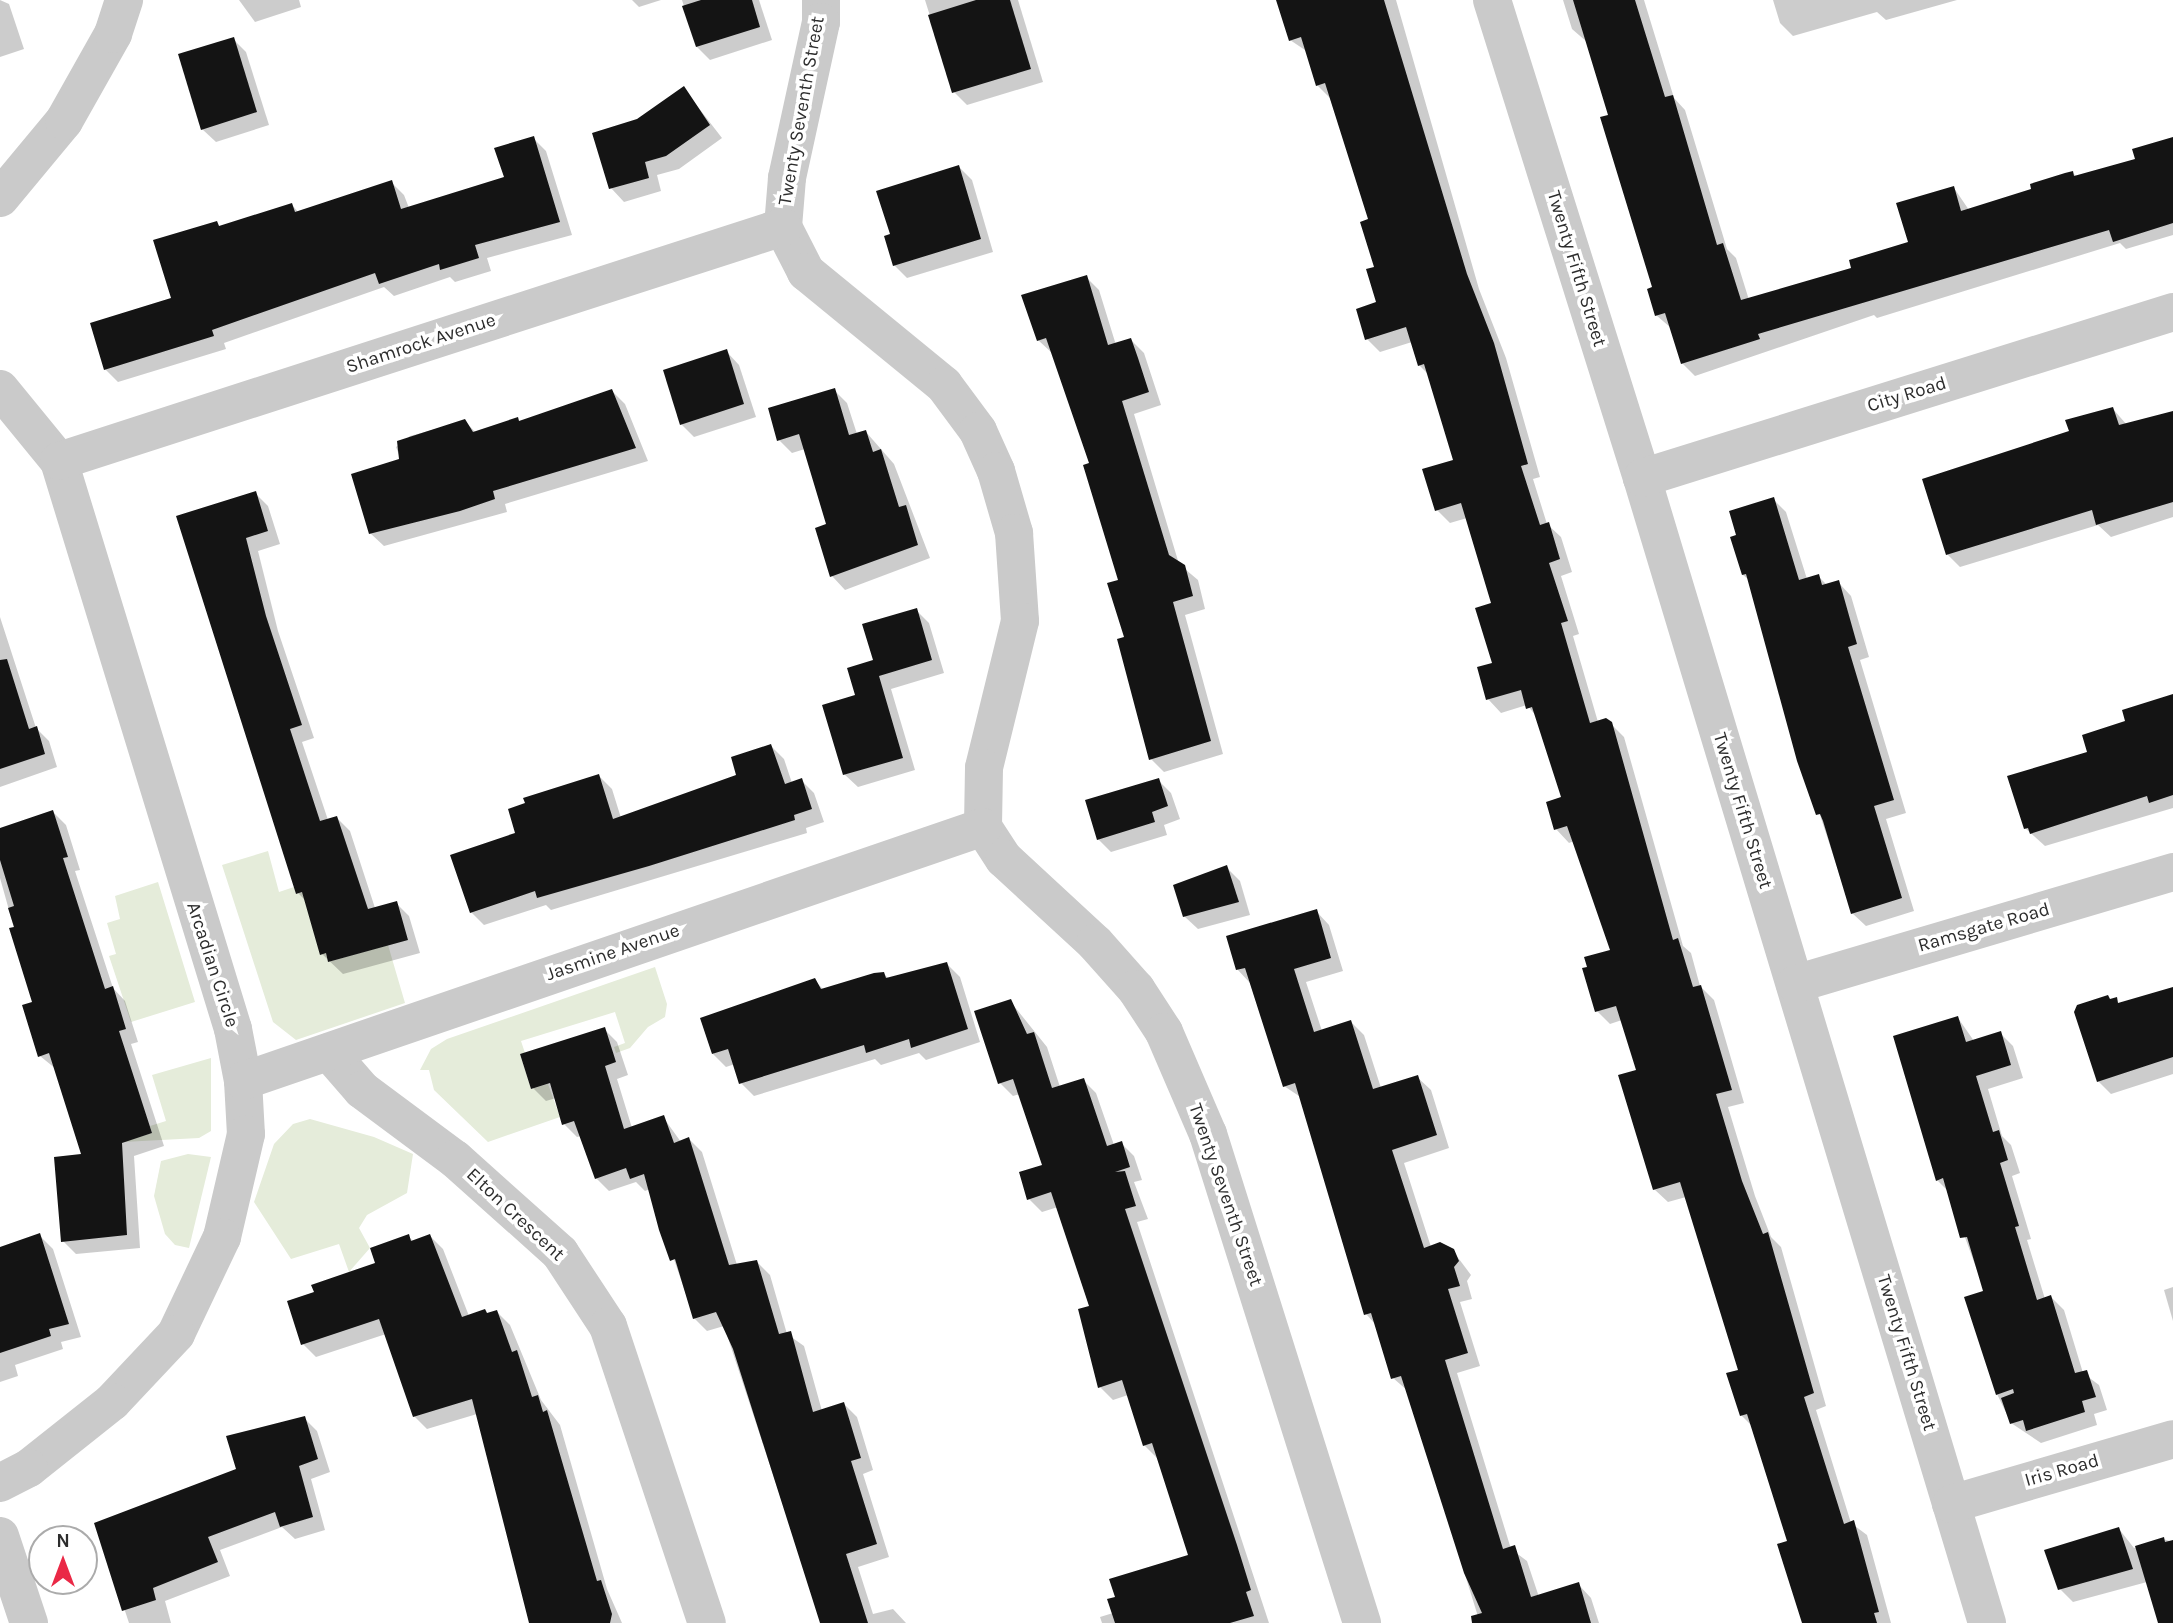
<!DOCTYPE html>
<html>
<head>
<meta charset="utf-8">
<style>
  body { margin:0 }
  #map { position:relative; width:2173px; height:1623px; overflow:hidden; background:#fff; font-family:Karla,sans-serif }
  div>[style] { position:absolute }
  .green>* { inset:0; background:#e5ecda }
  .shadow>* { inset:0; background:#0003 }
  .building>* { inset:0; background:#141414 }
  .minor>* { height:38px; margin:-19px; padding:0 19px; transform-origin:19px; border-radius:19px; background:#cacaca }
  span { translate:-50% -50%; white-space:nowrap; text-align:center; line-height:1.15; -webkit-text-stroke:7px #fff; paint-order:stroke }
  .street-label { font-size:19px; color:#2d2d2d }
  .north { position:absolute; left:28px; top:1525px; width:70px; height:70px; box-sizing:border-box; background:#fff; border:2px solid #ababab; border-radius:50%; rotate:0deg; font-size:19px; font-weight:700; line-height:28px; text-align:center; color:#2d2d2d }
  .north::after { content:''; display:block; margin:auto; width:24px; height:32px; background:#ea2946; clip-path:polygon(50% 0,100% 100%,50% 72%,0 100%) }
</style>
</head>
<body>
<div id="map">
  <div class="green">
    <i style="clip-path:polygon(268px 851px,279px 892px,294px 887px,296px 894px,313px 889px,328px 962px,388px 945px,405px 1003px,296px 1040px,273px 1022px,222px 865px)"></i>
    <i style="clip-path:polygon(158px 882px,195px 1002px,131px 1022px,109px 956px,116px 954px,107px 923px,120px 919px,115px 896px)"></i>
    <i style="clip-path:polygon(655px 967px,667px 1004px,665px 1017px,648px 1027px,630px 1048px,616px 1053px,614px 1047px,625px 1043px,615px 1012px,521px 1041px,525px 1053px,520px 1054px,531px 1089px,548px 1084px,560px 1117px,488px 1142px,434px 1090px,429px 1070px,420px 1070px,431px 1049px,447px 1039px)"></i>
    <i style="clip-path:polygon(211px 1058px,211px 1131px,199px 1138px,123px 1142px,152px 1133px,150px 1126px,166px 1121px,152px 1075px)"></i>
    <i style="clip-path:polygon(310px 1119px,374px 1137px,413px 1154px,407px 1193px,367px 1215px,359px 1228px,370px 1248px,349px 1272px,339px 1244px,291px 1259px,254px 1202px,274px 1144px,293px 1124px)"></i>
    <i style="clip-path:polygon(188px 1154px,211px 1157px,189px 1248px,175px 1245px,165px 1234px,154px 1196px,161px 1161px)"></i>
  </div>
  <div class="shadow">
    <i style="clip-path:polygon(0 0,9px 4px,24px 49px,0 57px)"></i>
    <i style="clip-path:polygon(239px 0,299px 0,301px 7px,255px 22px)"></i>
    <i style="clip-path:polygon(632px 0,661px 0,639px 7px)"></i>
    <i style="clip-path:polygon(682px 0,759px 0,772px 40px,710px 60px,697px 47px)"></i>
    <i style="clip-path:polygon(925px 0,1018px 0,1043px 82px,967px 105px,954px 92px)"></i>
    <i style="clip-path:polygon(1278px 0,1396px 0,1479px 289px,1506px 358px,1540px 477px,1533px 479px,1547px 524px,1561px 537px,1572px 572px,1561px 576px,1579px 634px,1573px 636px,1598px 722px,1611px 724px,1624px 737px,1683px 946px,1691px 953px,1700px 986px,1714px 1000px,1744px 1103px,1728px 1107px,1755px 1196px,1771px 1237px,1781px 1247px,1826px 1406px,1816px 1410px,1851px 1523px,1867px 1535px,1891px 1623px,1803px 1623px,1790px 1542px,1753px 1427px,1741px 1415px,1740px 1371px,1686px 1197px,1668px 1202px,1654px 1189px,1638px 1071px,1622px 1020px,1610px 1024px,1597px 1011px,1613px 951px,1574px 841px,1569px 843px,1556px 829px,1563px 799px,1537px 717px,1527px 705px,1501px 713px,1488px 699px,1479px 668px,1494px 664px,1493px 605px,1467px 518px,1450px 523px,1437px 510px,1455px 461px,1429px 375px,1419px 365px,1412px 342px,1380px 352px,1367px 339px,1379px 303px,1370px 221px,1330px 98px,1317px 85px,1308px 52px,1290px 40px)"></i>
    <i style="clip-path:polygon(1563px 0,1644px 0,1674px 98px,1685px 110px,1727px 249px,1736px 258px,1749px 300px,1853px 269px,1910px 243px,1954px 188px,1969px 210px,2034px 190px,2072px 172px,2077px 177px,2138px 160px,2173px 143px,2173px 235px,2126px 249px,2120px 243px,1877px 318px,1874px 315px,1695px 376px,1682px 363px,1671px 328px,1656px 315px,1654px 288px,1610px 116px,1587px 42px,1572px 29px)"></i>
    <i style="clip-path:polygon(1773px 0,1957px 0,1886px 20px,1877px 12px,1793px 36px,1780px 23px)"></i>
    <i style="clip-path:polygon(233px 39px,246px 52px,269px 125px,216px 142px,202px 129px)"></i>
    <i style="clip-path:polygon(684px 89px,722px 138px,679px 169px,657px 175px,661px 191px,624px 202px,611px 188px,638px 121px)"></i>
    <i style="clip-path:polygon(533px 138px,546px 151px,572px 235px,487px 258px,491px 271px,455px 282px,450px 277px,394px 296px,384px 287px,224px 343px,226px 349px,118px 382px,105px 369px,173px 300px,216px 223px,221px 228px,292px 205px,299px 213px,391px 182px,404px 195px,409px 208px,506px 179px)"></i>
    <i style="clip-path:polygon(959px 167px,972px 180px,993px 252px,907px 278px,894px 265px,892px 236px)"></i>
    <i style="clip-path:polygon(1086px 277px,1099px 290px,1116px 345px,1131px 340px,1144px 353px,1161px 405px,1134px 414px,1179px 564px,1198px 580px,1205px 609px,1185px 615px,1223px 754px,1164px 772px,1151px 759px,1120px 581px,1092px 464px,1052px 353px,1038px 340px)"></i>
    <i style="clip-path:polygon(726px 351px,739px 365px,756px 417px,694px 437px,681px 424px)"></i>
    <i style="clip-path:polygon(834px 390px,847px 403px,857px 434px,866px 432px,894px 464px,930px 558px,845px 590px,832px 576px,817px 529px,828px 526px,805px 449px,792px 453px,779px 440px)"></i>
    <i style="clip-path:polygon(612px 391px,625px 404px,648px 461px,505px 504px,507px 512px,384px 546px,370px 533px,401px 460px,396px 447px,410px 436px,465px 421px,476px 433px,583px 404px)"></i>
    <i style="clip-path:polygon(2113px 409px,2127px 425px,2173px 412px,2173px 517px,2111px 537px,2098px 525px,1960px 567px,1947px 554px,2071px 433px)"></i>
    <i style="clip-path:polygon(255px 493px,268px 506px,280px 544px,258px 551px,278px 631px,314px 738px,302px 742px,328px 820px,337px 818px,350px 831px,375px 908px,396px 903px,409px 916px,420px 953px,343px 974px,322px 954px,307px 902px,298px 893px,179px 517px)"></i>
    <i style="clip-path:polygon(1773px 499px,1786px 512px,1807px 579px,1818px 576px,1827px 585px,1838px 582px,1851px 596px,1869px 657px,1860px 660px,1906px 813px,1886px 819px,1914px 911px,1866px 926px,1852px 913px,1773px 671px,1749px 580px,1743px 575px,1738px 536px)"></i>
    <i style="clip-path:polygon(916px 610px,929px 623px,944px 673px,891px 689px,915px 770px,858px 787px,844px 774px,875px 661px)"></i>
    <i style="clip-path:polygon(0 617px,36px 728px,49px 741px,57px 767px,0 787px)"></i>
    <i style="clip-path:polygon(2173px 696px,2173px 808px,2045px 846px,2025px 828px,2089px 753px,2127px 722px)"></i>
    <i style="clip-path:polygon(771px 746px,784px 759px,792px 783px,801px 780px,814px 793px,824px 822px,806px 828px,807px 833px,551px 910px,546px 905px,484px 925px,471px 912px,518px 834px,599px 776px,612px 789px,621px 818px,739px 776px)"></i>
    <i style="clip-path:polygon(1158px 780px,1171px 793px,1180px 819px,1164px 825px,1167px 835px,1111px 852px,1098px 839px)"></i>
    <i style="clip-path:polygon(53px 812px,66px 825px,80px 870px,75px 871px,113px 988px,125px 1001px,138px 1042px,131px 1044px,164px 1146px,134px 1156px,140px 1248px,76px 1254px,63px 1241px,84px 1156px,56px 1069px,40px 1056px,35px 1003px,0 878px,0 830px)"></i>
    <i style="clip-path:polygon(1227px 868px,1240px 881px,1250px 915px,1198px 929px,1184px 916px)"></i>
    <i style="clip-path:polygon(1316px 911px,1329px 925px,1343px 971px,1306px 982px,1322px 1031px,1351px 1022px,1364px 1035px,1381px 1088px,1417px 1077px,1431px 1090px,1449px 1148px,1404px 1163px,1431px 1247px,1453px 1251px,1471px 1275px,1467px 1281px,1472px 1299px,1460px 1302px,1480px 1366px,1457px 1373px,1511px 1549px,1527px 1561px,1539px 1597px,1578px 1584px,1591px 1598px,1599px 1623px,1480px 1623px,1408px 1391px,1393px 1378px,1376px 1325px,1366px 1314px,1302px 1098px,1284px 1086px,1250px 983px,1237px 969px)"></i>
    <i style="clip-path:polygon(947px 964px,960px 977px,980px 1042px,926px 1060px,919px 1053px,881px 1065px,875px 1059px,754px 1096px,741px 1083px,735px 1064px,726px 1067px,713px 1054px,814px 980px,824px 990px,883px 973px,889px 979px)"></i>
    <i style="clip-path:polygon(2173px 989px,2173px 1074px,2111px 1094px,2098px 1081px,2111px 1001px,2121px 1004px)"></i>
    <i style="clip-path:polygon(1010px 1001px,1047px 1047px,1060px 1087px,1083px 1080px,1096px 1093px,1114px 1145px,1121px 1143px,1134px 1156px,1142px 1180px,1134px 1182px,1148px 1219px,1137px 1222px,1269px 1623px,1102px 1623px,1100px 1617px,1113px 1613px,1191px 1556px,1157px 1458px,1144px 1445px,1128px 1395px,1113px 1400px,1100px 1387px,1092px 1307px,1058px 1207px,1042px 1212px,1029px 1199px,1044px 1166px,1020px 1094px,1013px 1096px,1000px 1083px)"></i>
    <i style="clip-path:polygon(1958px 1018px,1974px 1041px,2000px 1033px,2013px 1046px,2023px 1078px,1988px 1089px,2002px 1136px,2011px 1145px,2020px 1173px,2012px 1176px,2031px 1239px,2027px 1240px,2045px 1299px,2051px 1297px,2064px 1310px,2083px 1373px,2099px 1385px,2107px 1410px,2094px 1414px,2097px 1425px,2041px 1443px,2011px 1423px,1997px 1394px,1985px 1292px,1948px 1191px,1937px 1180px)"></i>
    <i style="clip-path:polygon(604px 1029px,617px 1042px,628px 1075px,617px 1079px,632px 1128px,663px 1117px,681px 1142px,689px 1139px,702px 1152px,737px 1265px,757px 1262px,770px 1275px,787px 1334px,804px 1346px,822px 1411px,844px 1404px,857px 1417px,873px 1470px,863px 1474px,889px 1557px,858px 1567px,873px 1614px,893px 1609px,906px 1623px,822px 1623px,724px 1326px,707px 1331px,694px 1318px,650px 1189px,645px 1191px,636px 1182px,609px 1191px,596px 1178px,581px 1136px,577px 1137px,564px 1124px,556px 1098px,546px 1101px,533px 1088px)"></i>
    <i style="clip-path:polygon(40px 1236px,53px 1249px,81px 1337px,61px 1342px,63px 1349px,15px 1365px,18px 1376px,0 1382px,0 1249px)"></i>
    <i style="clip-path:polygon(408px 1236px,414px 1242px,430px 1236px,443px 1249px,469px 1316px,497px 1312px,510px 1325px,541px 1400px,560px 1425px,607px 1589px,622px 1623px,532px 1623px,477px 1414px,427px 1429px,414px 1416px,386px 1334px,316px 1357px,303px 1344px,316px 1294px,377px 1264px)"></i>
    <i style="clip-path:polygon(2173px 1287px,2173px 1321px,2164px 1290px)"></i>
    <i style="clip-path:polygon(304px 1418px,317px 1431px,330px 1472px,311px 1479px,325px 1530px,295px 1539px,282px 1527px,220px 1550px,230px 1576px,165px 1601px,171px 1623px,129px 1623px,96px 1524px,238px 1470px)"></i>
    <i style="clip-path:polygon(2119px 1529px,2134px 1548px,2163px 1539px,2173px 1542px,2173px 1623px,2159px 1623px,2147px 1582px,2073px 1602px,2060px 1589px)"></i>
  </div>
  <div class="building">
    <i style="clip-path:polygon(701px 0,752px 0,760px 27px,696px 47px,682px 6px)"></i>
    <i style="clip-path:polygon(976px 0,1010px 0,1031px 69px,952px 93px,928px 15px)"></i>
    <i style="clip-path:polygon(1276px 0,1384px 0,1467px 274px,1494px 343px,1528px 464px,1521px 466px,1540px 525px,1549px 522px,1560px 559px,1549px 563px,1568px 621px,1561px 623px,1590px 723px,1606px 718px,1612px 722px,1673px 940px,1678px 938px,1693px 987px,1701px 985px,1732px 1090px,1716px 1094px,1742px 1181px,1763px 1234px,1768px 1232px,1814px 1393px,1804px 1397px,1844px 1524px,1854px 1520px,1879px 1612px,1874px 1613px,1877px 1623px,1802px 1623px,1777px 1544px,1787px 1541px,1747px 1414px,1740px 1416px,1726px 1373px,1738px 1370px,1680px 1182px,1653px 1190px,1618px 1075px,1636px 1070px,1616px 1006px,1595px 1012px,1582px 968px,1587px 967px,1584px 957px,1610px 950px,1567px 826px,1554px 830px,1546px 802px,1561px 797px,1532px 707px,1526px 709px,1521px 690px,1486px 700px,1477px 667px,1492px 663px,1475px 608px,1491px 603px,1461px 503px,1435px 511px,1422px 469px,1453px 460px,1424px 364px,1418px 366px,1406px 327px,1365px 340px,1356px 309px,1376px 302px,1366px 269px,1374px 267px,1360px 222px,1368px 219px,1325px 83px,1316px 86px,1301px 37px,1289px 41px)"></i>
    <i style="clip-path:polygon(1573px 0,1635px 0,1665px 97px,1673px 95px,1717px 245px,1723px 243px,1741px 300px,1851px 268px,1849px 260px,1908px 242px,1896px 203px,1954px 186px,1961px 211px,2031px 189px,2030px 184px,2065px 173px,2073px 171px,2074px 176px,2135px 159px,2132px 149px,2173px 137px,2173px 223px,2113px 242px,2109px 230px,1758px 334px,1760px 339px,1681px 364px,1665px 313px,1655px 316px,1647px 289px,1652px 287px,1600px 117px,1608px 115px)"></i>
    <i style="clip-path:polygon(234px 37px,257px 112px,201px 130px,178px 54px)"></i>
    <i style="clip-path:polygon(684px 86px,710px 125px,666px 156px,645px 162px,649px 178px,609px 189px,592px 133px,637px 119px)"></i>
    <i style="clip-path:polygon(534px 136px,560px 222px,475px 245px,479px 258px,440px 270px,439px 264px,379px 284px,375px 273px,212px 330px,214px 336px,104px 370px,90px 323px,171px 298px,153px 240px,217px 221px,219px 226px,292px 203px,295px 212px,392px 180px,401px 209px,504px 177px,494px 148px)"></i>
    <i style="clip-path:polygon(959px 165px,981px 239px,893px 266px,884px 236px,890px 234px,876px 191px)"></i>
    <i style="clip-path:polygon(1087px 275px,1108px 345px,1131px 338px,1138px 358px,1149px 392px,1122px 401px,1169px 555px,1185px 565px,1193px 596px,1173px 602px,1211px 741px,1149px 760px,1117px 639px,1124px 637px,1107px 583px,1118px 580px,1083px 465px,1089px 463px,1046px 338px,1037px 341px,1021px 295px)"></i>
    <i style="clip-path:polygon(727px 349px,744px 404px,680px 425px,663px 370px)"></i>
    <i style="clip-path:polygon(835px 388px,849px 435px,866px 430px,873px 452px,881px 449px,899px 507px,906px 505px,918px 545px,830px 577px,815px 528px,826px 524px,799px 434px,777px 441px,768px 408px)"></i>
    <i style="clip-path:polygon(612px 389px,636px 448px,493px 491px,495px 499px,460px 511px,369px 534px,351px 474px,399px 459px,397px 441px,465px 419px,473px 432px,518px 417px,519px 421px)"></i>
    <i style="clip-path:polygon(2113px 407px,2119px 425px,2173px 411px,2173px 502px,2096px 525px,2092px 510px,1946px 555px,1922px 479px,2069px 431px,2065px 420px)"></i>
    <i style="clip-path:polygon(256px 491px,268px 531px,246px 538px,266px 616px,302px 725px,290px 729px,320px 821px,337px 816px,368px 909px,397px 901px,408px 940px,328px 962px,326px 953px,320px 955px,302px 892px,296px 894px,176px 516px)"></i>
    <i style="clip-path:polygon(1774px 497px,1799px 580px,1819px 574px,1822px 585px,1839px 580px,1857px 644px,1848px 647px,1894px 800px,1874px 806px,1902px 898px,1851px 914px,1823px 821px,1820px 814px,1816px 815px,1797px 761px,1746px 574px,1742px 575px,1730px 537px,1736px 535px,1729px 511px)"></i>
    <i style="clip-path:polygon(917px 608px,932px 660px,879px 676px,903px 758px,843px 775px,822px 705px,855px 695px,847px 668px,873px 660px,862px 624px)"></i>
    <i style="clip-path:polygon(7px 659px,29px 729px,37px 726px,45px 754px,0 769px,0 660px)"></i>
    <i style="clip-path:polygon(2173px 694px,2173px 795px,2149px 803px,2147px 796px,2030px 834px,2028px 828px,2024px 829px,2007px 776px,2087px 752px,2082px 735px,2125px 721px,2122px 710px)"></i>
    <i style="clip-path:polygon(771px 744px,785px 784px,802px 778px,812px 809px,794px 815px,795px 820px,649px 866px,537px 898px,535px 891px,470px 913px,450px 855px,515px 833px,508px 809px,525px 803px,523px 798px,599px 774px,613px 819px,736px 775px,731px 757px)"></i>
    <i style="clip-path:polygon(1159px 778px,1168px 806px,1152px 812px,1155px 822px,1097px 840px,1085px 800px)"></i>
    <i style="clip-path:polygon(53px 810px,68px 857px,63px 858px,105px 989px,113px 986px,126px 1029px,119px 1031px,152px 1133px,122px 1143px,127px 1235px,61px 1242px,54px 1157px,81px 1154px,49px 1053px,38px 1057px,22px 1005px,32px 1002px,9px 928px,14px 927px,8px 908px,14px 906px,0 860px,0 828px)"></i>
    <i style="clip-path:polygon(1227px 865px,1239px 902px,1183px 917px,1173px 885px)"></i>
    <i style="clip-path:polygon(1317px 909px,1331px 958px,1294px 969px,1314px 1032px,1351px 1020px,1373px 1089px,1418px 1075px,1437px 1135px,1392px 1150px,1424px 1248px,1440px 1242px,1454px 1249px,1459px 1261px,1454px 1267px,1460px 1286px,1448px 1289px,1468px 1353px,1445px 1360px,1503px 1549px,1515px 1545px,1531px 1597px,1579px 1582px,1591px 1623px,1472px 1623px,1471px 1616px,1482px 1613px,1464px 1573px,1401px 1376px,1391px 1379px,1371px 1313px,1364px 1315px,1295px 1083px,1283px 1087px,1245px 968px,1236px 970px,1226px 936px)"></i>
    <i style="clip-path:polygon(947px 962px,968px 1029px,911px 1048px,909px 1039px,866px 1053px,864px 1045px,739px 1084px,728px 1049px,712px 1054px,700px 1018px,815px 978px,821px 989px,874px 973px,884px 972px,886px 978px)"></i>
    <i style="clip-path:polygon(2173px 987px,2173px 1057px,2097px 1082px,2074px 1012px,2077px 1005px,2108px 995px,2110px 999px,2117px 997px,2118px 1003px)"></i>
    <i style="clip-path:polygon(1011px 999px,1027px 1034px,1034px 1032px,1052px 1088px,1084px 1078px,1107px 1146px,1122px 1141px,1130px 1167px,1115px 1172px,1125px 1171px,1136px 1206px,1125px 1209px,1237px 1545px,1251px 1590px,1246px 1592px,1254px 1616px,1230px 1623px,1115px 1623px,1107px 1599px,1115px 1597px,1109px 1579px,1188px 1555px,1152px 1443px,1143px 1446px,1122px 1380px,1098px 1388px,1078px 1309px,1089px 1306px,1051px 1192px,1027px 1200px,1019px 1172px,1042px 1165px,1013px 1079px,998px 1084px,974px 1011px)"></i>
    <i style="clip-path:polygon(1958px 1016px,1966px 1042px,2001px 1031px,2011px 1065px,1976px 1076px,1993px 1132px,1999px 1130px,2008px 1160px,2000px 1163px,2019px 1226px,2015px 1227px,2037px 1300px,2051px 1295px,2075px 1373px,2087px 1370px,2096px 1397px,2082px 1401px,2085px 1412px,2026px 1431px,2023px 1420px,2010px 1424px,2001px 1398px,2014px 1393px,2013px 1389px,1996px 1395px,1964px 1297px,1983px 1291px,1967px 1237px,1960px 1238px,1943px 1178px,1936px 1181px,1893px 1036px)"></i>
    <i style="clip-path:polygon(605px 1027px,616px 1062px,605px 1066px,624px 1129px,664px 1115px,674px 1143px,689px 1137px,729px 1265px,757px 1260px,779px 1334px,791px 1331px,813px 1412px,844px 1402px,861px 1458px,851px 1461px,877px 1544px,846px 1554px,868px 1623px,820px 1623px,733px 1349px,716px 1312px,693px 1319px,675px 1259px,670px 1261px,659px 1230px,644px 1174px,630px 1179px,626px 1168px,595px 1179px,574px 1121px,562px 1125px,550px 1083px,531px 1089px,520px 1054px)"></i>
    <i style="clip-path:polygon(40px 1233px,69px 1324px,49px 1329px,51px 1336px,0 1353px,0 1247px)"></i>
    <i style="clip-path:polygon(409px 1234px,411px 1241px,430px 1234px,462px 1317px,485px 1309px,487px 1313px,497px 1310px,512px 1352px,517px 1350px,532px 1397px,538px 1395px,543px 1412px,547px 1410px,597px 1581px,601px 1580px,612px 1614px,610px 1623px,529px 1623px,472px 1399px,413px 1417px,379px 1319px,301px 1345px,287px 1301px,314px 1292px,311px 1285px,375px 1263px,370px 1248px)"></i>
    <i style="clip-path:polygon(305px 1416px,318px 1459px,299px 1466px,313px 1517px,280px 1527px,275px 1512px,208px 1537px,218px 1562px,153px 1588px,156px 1600px,122px 1611px,94px 1523px,236px 1469px,226px 1436px)"></i>
    <i style="clip-path:polygon(2119px 1527px,2133px 1569px,2058px 1590px,2044px 1550px)"></i>
    <i style="clip-path:polygon(2164px 1537px,2165px 1542px,2173px 1540px,2173px 1623px,2158px 1623px,2135px 1546px)"></i>
  </div>
  <div class="minor">
    <i style="left:821px;top:0;width:22px;rotate:90deg"></i>
    <i style="left:821px;top:22px;width:160px;rotate:102.3deg"></i>
    <i style="left:787px;top:178px;width:49px;rotate:94.7deg"></i>
    <i style="left:783px;top:227px;width:51px;rotate:62.9deg"></i>
    <i style="left:806px;top:272px;width:178px;rotate:39.3deg"></i>
    <i style="left:944px;top:385px;width:57px;rotate:53.5deg"></i>
    <i style="left:978px;top:431px;width:44px;rotate:65.8deg"></i>
    <i style="left:996px;top:471px;width:65px;rotate:73.8deg"></i>
    <i style="left:1014px;top:533px;width:88px;rotate:86.1deg"></i>
    <i style="left:1020px;top:621px;width:151px;rotate:103.8deg"></i>
    <i style="left:984px;top:768px;width:59px;rotate:91deg"></i>
    <i style="left:983px;top:827px;width:38px;rotate:57deg"></i>
    <i style="left:1004px;top:859px;width:124px;rotate:42.7deg"></i>
    <i style="left:1095px;top:943px;width:62px;rotate:48.3deg"></i>
    <i style="left:1136px;top:989px;width:51px;rotate:56.9deg"></i>
    <i style="left:1164px;top:1032px;width:111px;rotate:66.7deg"></i>
    <i style="left:1208px;top:1134px;width:513px;rotate:72.52deg"></i>
    <i style="left:1492px;top:0;width:501px;rotate:72.58deg"></i>
    <i style="left:1642px;top:478px;width:1196px;rotate:73.23deg"></i>
    <i style="left:0;top:198px;width:100px;rotate:-50.3deg"></i>
    <i style="left:64px;top:121px;width:100px;rotate:-60.6deg"></i>
    <i style="left:113px;top:34px;width:36px;rotate:-72deg"></i>
    <i style="left:0;top:389px;width:93px;rotate:50.7deg"></i>
    <i style="left:59px;top:461px;width:594px;rotate:72.97deg"></i>
    <i style="left:233px;top:1029px;width:53px;rotate:79.1deg"></i>
    <i style="left:243px;top:1081px;width:53px;rotate:86.8deg"></i>
    <i style="left:246px;top:1134px;width:106px;rotate:103.1deg"></i>
    <i style="left:222px;top:1237px;width:107px;rotate:115.4deg"></i>
    <i style="left:176px;top:1334px;width:93px;rotate:133.3deg"></i>
    <i style="left:112px;top:1402px;width:106px;rotate:141.5deg"></i>
    <i style="left:29px;top:1468px;width:33px;rotate:153deg"></i>
    <i style="left:59px;top:461px;width:761px;rotate:-17.91deg"></i>
    <i style="left:1642px;top:478px;width:556px;rotate:-17.36deg"></i>
    <i style="left:1795px;top:984px;width:394px;rotate:-16.5deg"></i>
    <i style="left:329px;top:1052px;width:50px;rotate:49deg"></i>
    <i style="left:362px;top:1090px;width:116px;rotate:36.6deg"></i>
    <i style="left:455px;top:1159px;width:141px;rotate:41.8deg"></i>
    <i style="left:560px;top:1253px;width:87px;rotate:56.7deg"></i>
    <i style="left:608px;top:1326px;width:313px;rotate:71.6deg"></i>
    <i style="left:243px;top:1081px;width:782px;rotate:-18.94deg"></i>
    <i style="left:1951px;top:1504px;width:231px;rotate:-16.3deg"></i>
    <i style="left:0;top:1536px;width:92px;rotate:71.6deg"></i>
  </div>
  <div class="street-label">
    <span style="left:802px;top:111px;rotate:-80deg">Twenty Seventh Street</span>
    <span style="left:1576px;top:269px;rotate:73deg">Twenty Fifth Street</span>
    <span style="left:421px;top:344px;rotate:-18deg">Shamrock Avenue</span>
    <span style="left:1907px;top:395px;rotate:-17deg">City Road</span>
    <span style="left:1742px;top:811px;rotate:73deg">Twenty Fifth Street</span>
    <span style="left:1984px;top:928px;rotate:-16deg">Ramsgate Road</span>
    <span style="left:613px;top:953px;rotate:-19deg">Jasmine Avenue</span>
    <span style="left:212px;top:965px;rotate:72deg">Arcadian Circle</span>
    <span style="left:1225px;top:1195px;rotate:71deg">Twenty Seventh Street</span>
    <span style="left:515px;top:1215px;rotate:43deg">Elton Crescent</span>
    <span style="left:1906px;top:1353px;rotate:73deg">Twenty Fifth Street</span>
    <span style="left:2062px;top:1471px;rotate:-16deg">Iris Road</span>
  </div>
  <div class="north">N</div>
</div>
</body>
</html>
